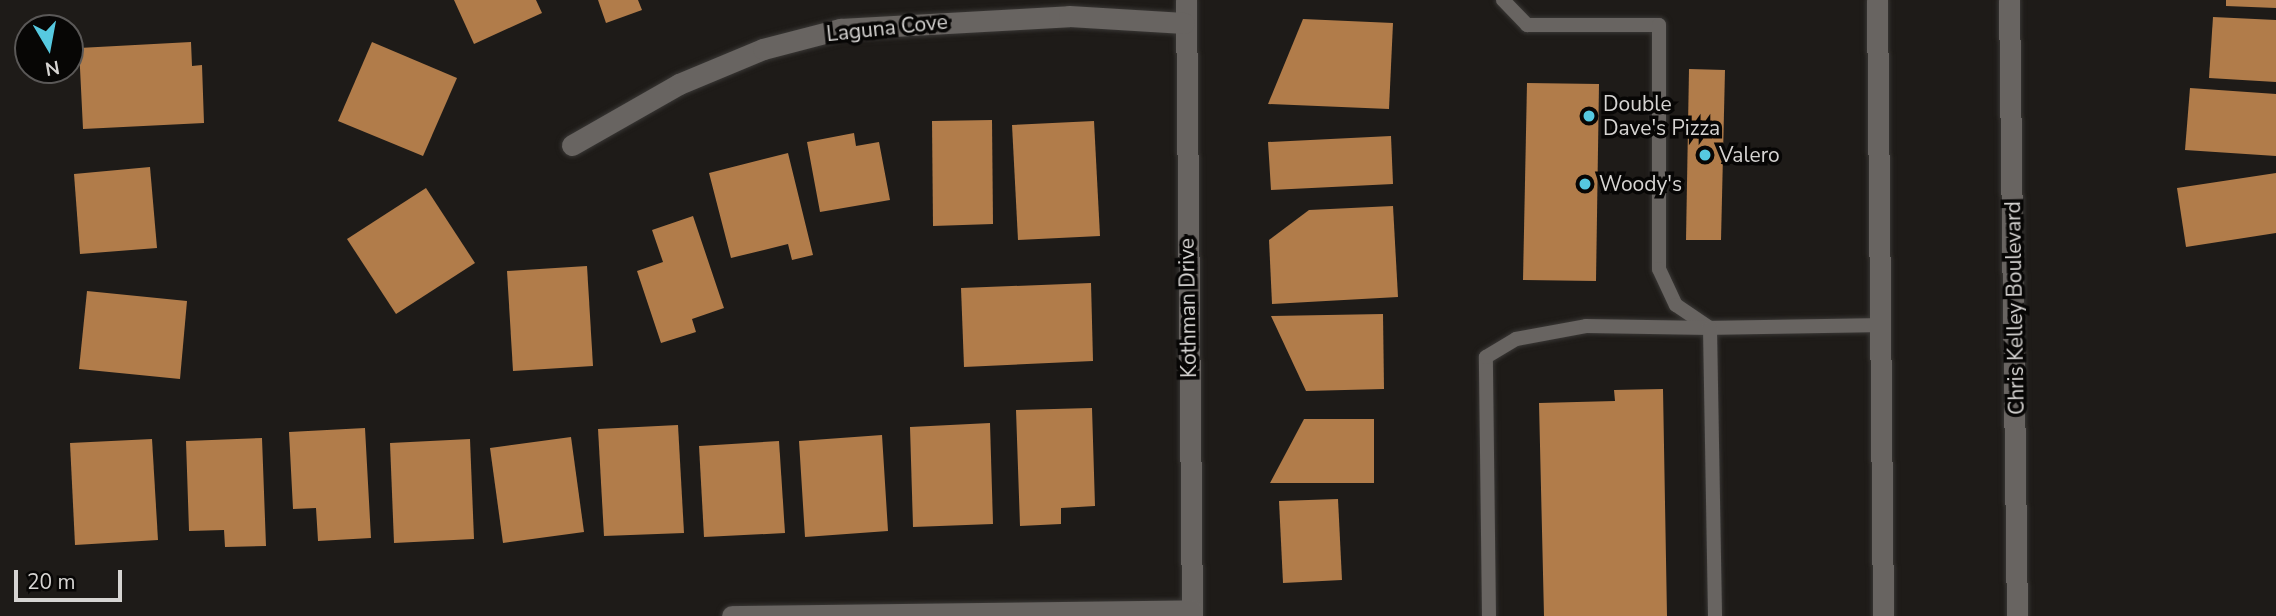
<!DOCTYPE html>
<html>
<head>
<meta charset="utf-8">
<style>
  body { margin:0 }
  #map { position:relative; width:2276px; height:616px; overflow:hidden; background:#1e1b18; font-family:"Nunito Sans",sans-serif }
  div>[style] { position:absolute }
  .building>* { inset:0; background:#b17c4a }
  .roads { filter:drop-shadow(0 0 2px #393735) drop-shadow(0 0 2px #393735) }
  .lane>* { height:14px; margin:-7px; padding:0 7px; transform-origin:7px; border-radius:7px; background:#686461 }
  .street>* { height:21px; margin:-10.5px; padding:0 10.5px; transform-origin:10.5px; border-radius:10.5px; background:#686461 }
  .secondary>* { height:21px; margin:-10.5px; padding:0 10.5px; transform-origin:10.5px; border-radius:10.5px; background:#686461 }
  .dots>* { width:19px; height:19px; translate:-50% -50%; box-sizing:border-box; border:4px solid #070605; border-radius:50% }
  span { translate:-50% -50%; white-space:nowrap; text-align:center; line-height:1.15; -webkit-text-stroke:7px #070605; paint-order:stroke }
  .street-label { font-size:21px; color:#d6d4d2 }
  .poi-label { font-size:21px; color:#d6d4d2 }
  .left { translate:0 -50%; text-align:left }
  .north { position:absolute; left:14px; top:14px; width:70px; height:70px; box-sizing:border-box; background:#070605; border:2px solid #5a5857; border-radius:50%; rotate:170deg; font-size:19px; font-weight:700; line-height:28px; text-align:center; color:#d6d4d2 }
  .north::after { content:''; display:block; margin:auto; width:24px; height:32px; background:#56c9e0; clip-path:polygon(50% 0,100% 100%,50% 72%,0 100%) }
  .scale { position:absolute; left:14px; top:570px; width:108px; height:32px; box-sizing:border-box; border:4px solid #d6d4d2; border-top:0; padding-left:9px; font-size:21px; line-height:24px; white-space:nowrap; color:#d6d4d2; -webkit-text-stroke:5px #070605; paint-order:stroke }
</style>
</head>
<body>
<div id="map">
  <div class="building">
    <i style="clip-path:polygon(454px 0,536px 0,542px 13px,474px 44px)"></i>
    <i style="clip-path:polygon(598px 0,638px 0,642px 10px,606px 23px)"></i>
    <i style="clip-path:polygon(2226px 0,2276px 0,2276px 8px,2226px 6px)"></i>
    <i style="clip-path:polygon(2213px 17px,2276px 20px,2276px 82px,2209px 78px)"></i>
    <i style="clip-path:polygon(1303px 19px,1393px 23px,1389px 109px,1268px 104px)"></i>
    <i style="clip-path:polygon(191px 42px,192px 66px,202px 65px,204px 123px,83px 129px,79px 48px)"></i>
    <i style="clip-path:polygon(372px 42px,457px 78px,423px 156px,338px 121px)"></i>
    <i style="clip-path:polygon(1689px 69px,1725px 70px,1721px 240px,1686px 240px)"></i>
    <i style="clip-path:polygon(1527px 83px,1599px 84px,1596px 281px,1523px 280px)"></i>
    <i style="clip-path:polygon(2190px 88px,2276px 94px,2276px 156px,2185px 150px)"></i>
    <i style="clip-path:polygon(992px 120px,993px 224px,933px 226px,932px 121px)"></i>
    <i style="clip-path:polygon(1094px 121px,1100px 236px,1018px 240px,1012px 125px)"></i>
    <i style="clip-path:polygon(854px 133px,856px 146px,879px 142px,890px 200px,820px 212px,807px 142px)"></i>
    <i style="clip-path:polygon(1391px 136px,1393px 184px,1271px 190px,1268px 142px)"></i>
    <i style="clip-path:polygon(788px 153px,813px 255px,792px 260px,788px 244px,731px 258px,709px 173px)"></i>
    <i style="clip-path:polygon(150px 167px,157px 248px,80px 254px,74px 174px)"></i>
    <i style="clip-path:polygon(2276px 173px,2276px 233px,2186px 247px,2177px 188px)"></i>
    <i style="clip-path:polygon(426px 188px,475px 263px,396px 314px,347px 239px)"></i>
    <i style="clip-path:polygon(1393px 206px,1398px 297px,1272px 304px,1269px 240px,1309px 210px)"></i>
    <i style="clip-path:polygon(693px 216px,724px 308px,692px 319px,696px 332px,661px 343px,637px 271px,663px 262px,652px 230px)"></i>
    <i style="clip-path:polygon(587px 266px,593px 366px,513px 371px,507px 271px)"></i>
    <i style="clip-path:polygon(1091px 283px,1093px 361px,964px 367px,961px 288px)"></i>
    <i style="clip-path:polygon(87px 291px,187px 301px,180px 379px,79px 369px)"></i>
    <i style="clip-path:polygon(1383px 314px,1384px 389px,1306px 391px,1271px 316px)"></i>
    <i style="clip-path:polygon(1663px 389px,1667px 616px,1544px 616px,1539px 403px,1615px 401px,1614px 390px)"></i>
    <i style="clip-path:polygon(1092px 408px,1095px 506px,1061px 508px,1061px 524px,1020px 526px,1016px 410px)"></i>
    <i style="clip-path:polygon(1304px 419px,1374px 419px,1374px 483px,1270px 483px)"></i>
    <i style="clip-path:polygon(990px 423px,993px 524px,913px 527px,910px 427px)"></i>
    <i style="clip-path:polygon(678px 425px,684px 533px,604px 536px,598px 429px)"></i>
    <i style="clip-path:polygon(365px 428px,371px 538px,318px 541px,316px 508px,293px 509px,289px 432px)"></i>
    <i style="clip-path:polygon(882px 435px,888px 531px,805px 537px,799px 441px)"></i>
    <i style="clip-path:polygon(571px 437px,584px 532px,503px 543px,490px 448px)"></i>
    <i style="clip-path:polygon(262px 438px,266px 546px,225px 547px,224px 530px,189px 531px,186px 441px)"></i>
    <i style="clip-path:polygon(152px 439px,158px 540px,75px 545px,70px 443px)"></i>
    <i style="clip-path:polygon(470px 439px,474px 539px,394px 543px,390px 443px)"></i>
    <i style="clip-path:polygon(779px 441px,785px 533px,704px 537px,699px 446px)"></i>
    <i style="clip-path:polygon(1338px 499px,1342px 580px,1283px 583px,1279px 501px)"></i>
  </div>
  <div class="roads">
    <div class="lane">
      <i style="left:1503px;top:0;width:35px;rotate:46deg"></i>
      <i style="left:1527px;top:25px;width:132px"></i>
      <i style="left:1659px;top:25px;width:244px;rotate:90deg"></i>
      <i style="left:1659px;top:269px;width:40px;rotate:65deg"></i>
      <i style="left:1676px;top:305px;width:41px;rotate:34.1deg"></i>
      <i style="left:1710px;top:328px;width:168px;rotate:-1deg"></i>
      <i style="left:1489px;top:616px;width:259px;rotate:-90.7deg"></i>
      <i style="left:1486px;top:357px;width:35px;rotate:-31deg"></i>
      <i style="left:1516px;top:339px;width:71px;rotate:-10.5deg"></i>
      <i style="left:1586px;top:326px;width:124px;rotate:0.9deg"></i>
      <i style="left:1710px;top:328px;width:288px;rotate:89deg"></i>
    </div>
    <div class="street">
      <i style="left:1186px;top:0;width:616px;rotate:89.44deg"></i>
      <i style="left:572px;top:145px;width:123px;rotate:-29.7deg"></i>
      <i style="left:679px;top:84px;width:91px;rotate:-22.6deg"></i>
      <i style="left:763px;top:49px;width:80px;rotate:-14.6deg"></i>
      <i style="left:840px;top:29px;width:229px;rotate:-3.2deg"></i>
      <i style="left:1069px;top:16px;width:115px;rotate:3.5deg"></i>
      <i style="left:732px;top:616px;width:460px;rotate:-0.7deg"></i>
    </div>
    <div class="secondary">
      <i style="left:1877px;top:0;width:616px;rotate:89.44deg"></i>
      <i style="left:2009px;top:0;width:616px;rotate:89.26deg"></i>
    </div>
  </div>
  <div class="dots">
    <i style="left:1589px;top:116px;background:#56c9e0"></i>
    <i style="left:1705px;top:155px;background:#56c9e0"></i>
    <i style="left:1585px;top:184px;background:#56c9e0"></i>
  </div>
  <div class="street-label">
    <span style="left:887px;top:28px;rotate:-6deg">Laguna Cove</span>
    <span style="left:1188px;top:308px;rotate:-91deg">Kothman Drive</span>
    <span style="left:2015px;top:308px;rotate:-91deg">Chris Kelley Boulevard</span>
  </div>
  <div class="poi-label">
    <span class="left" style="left:1603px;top:116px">Double<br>Dave's Pizza</span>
    <span class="left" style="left:1719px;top:155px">Valero</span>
    <span class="left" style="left:1599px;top:184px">Woody's</span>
  </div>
  <div class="north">N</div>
  <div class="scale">20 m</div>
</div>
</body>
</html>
